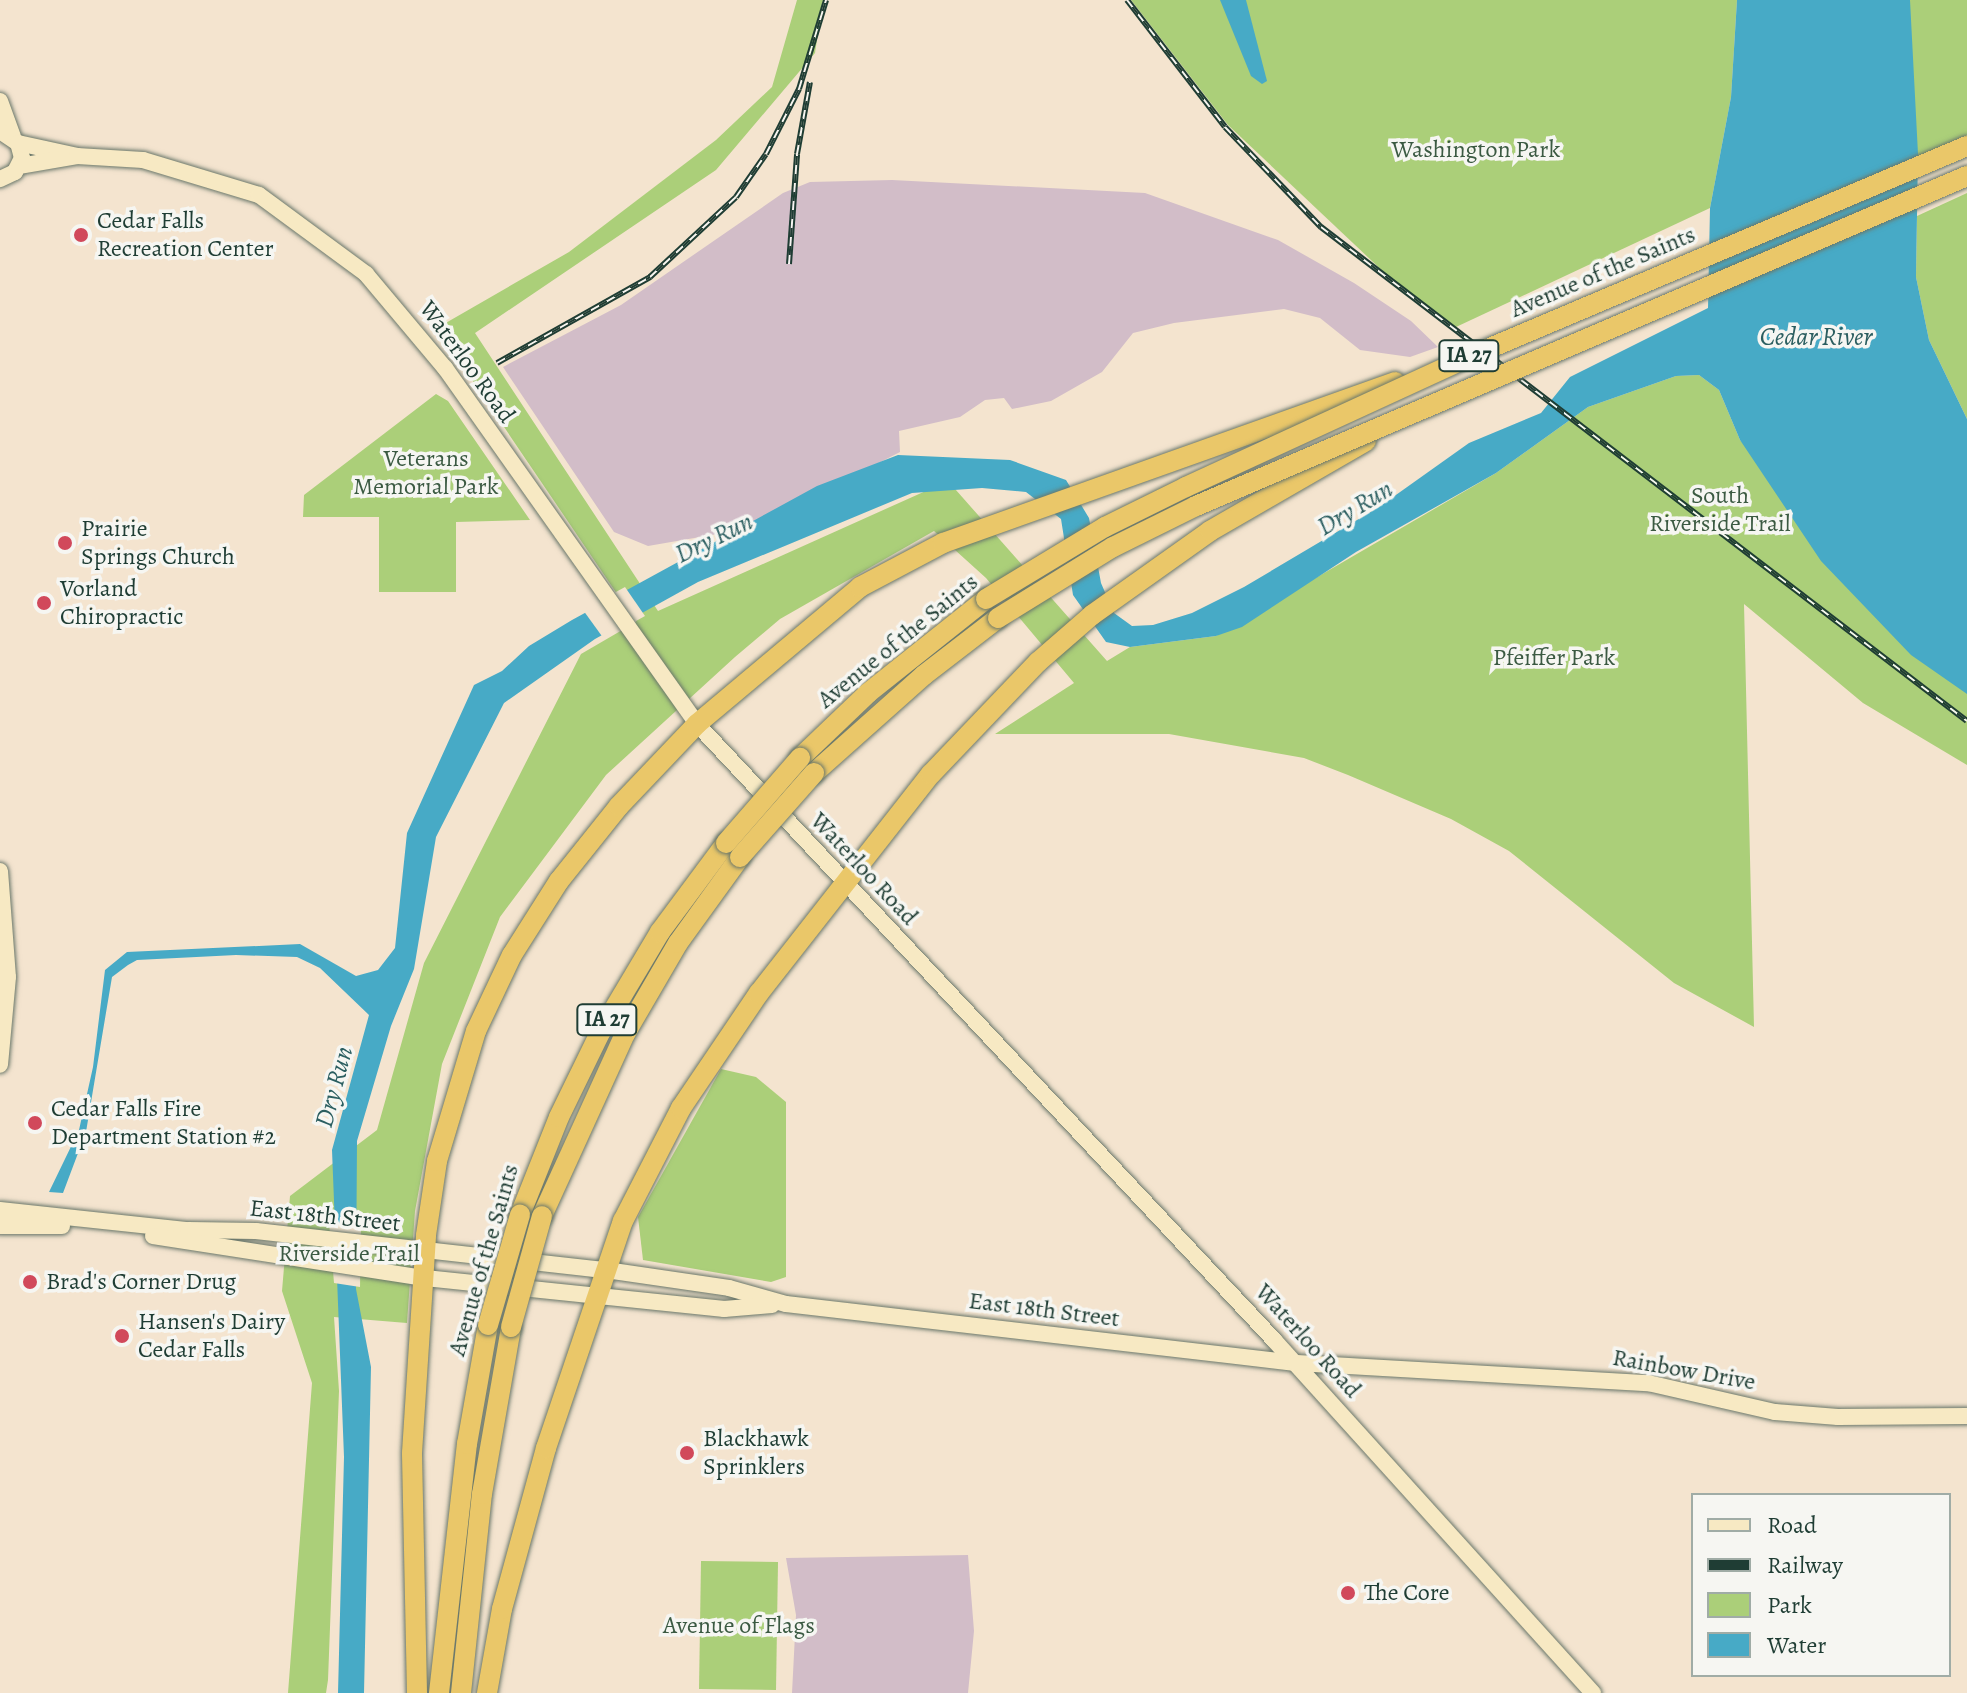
<!DOCTYPE html>
<html>
<head>
<meta charset="utf-8">
<style>
  body { margin:0 }
  #map { position:relative; width:1967px; height:1693px; overflow:hidden; background:#f4e4cf; font-family:Alegreya,serif }
  div>[style] { position:absolute }
  .industrial>* { inset:0; background:#d2bdc8 }
  .green>* { inset:0; background:#abcf79 }
  .water>* { inset:0; background:#47aac6 }
  .pier>* { inset:0; background:#f4e4cf }
  .roads { filter:drop-shadow(0 0 2px #6a776a) drop-shadow(0 0 2px #6a776a) }
  .secondary>* { height:16px; margin:-8px; padding:0 8px; transform-origin:8px; border-radius:8px; background:#f7e9c3 }
  .motorway>* { height:20px; margin:-10px; padding:0 10px; transform-origin:10px; border-radius:10px; background:#eac769 }
  .rail>* { height:6px; margin-top:-3px; transform-origin:0; background:repeating-linear-gradient(90deg,#f6f6f2 0 9px,#1f3d34 0 18px); box-sizing:border-box; border-block:2px solid #1f3d34 }
  .bridges { filter:drop-shadow(0 0 2px #6a776a) drop-shadow(0 0 2px #6a776a) }
  .motorway-bridge>* { height:20px; margin:-10px; padding:0 10px; transform-origin:10px; border-radius:10px; background:#eac769 }
  .dots>* { width:22px; height:22px; translate:-50% -50%; box-sizing:border-box; border:4px solid #f6f6f2; border-radius:50% }
  span { translate:-50% -50%; white-space:nowrap; text-align:center; line-height:1.15; -webkit-text-stroke:7px #f6f6f2; paint-order:stroke }
  .shield-label span { padding:2px 6px; background:#f6f6f2; border:2px solid; border-radius:6px; -webkit-text-stroke-width:0 }
  .shield-label { font-size:22px; color:#1f3d34; font-weight:700 }
  .park-label { font-size:24px; color:#3b5a42 }
  .poi-label { font-size:24px; color:#1f3d34 }
  .left { translate:0 -50%; text-align:left }
  .street-label { font-size:24px; color:#1f3d34 }
  .water-label { font-size:26px; color:#2b5e60; font-style:italic }
  .legend { position:absolute; left:1691px; top:1493px; width:260px; height:184px; box-sizing:border-box; background:#f6f6f2; border:2px solid #a0aca6; margin:0; padding:10px 14px; list-style:none; font-size:24px; color:#1f3d34 }
  .legend li { display:flex; align-items:center; gap:16px; height:40px }
  .legend b { width:40px; border:2px solid #a0aca6 }
</style>
</head>
<body>
<div id="map">
  <div class="industrial">
    <i style="clip-path:polygon(892px 180px,1145px 193px,1278px 240px,1354px 283px,1411px 321px,1438px 347px,1410px 357px,1360px 350px,1320px 318px,1284px 309px,1174px 323px,1133px 333px,1102px 372px,1051px 401px,1012px 409px,1004px 398px,985px 400px,960px 417px,899px 431px,900px 452px,752px 528px,648px 546px,614px 532px,503px 367px,621px 305px,783px 193px,810px 182px)"></i>
    <i style="clip-path:polygon(968px 1555px,974px 1631px,968px 1693px,792px 1693px,796px 1615px,786px 1558px)"></i>
  </div>
  <div class="green">
    <i style="clip-path:polygon(797px 0,823px 0,815px 53px,716px 170px,475px 333px,658px 611px,948px 481px,1107px 661px,1130px 647px,1216px 636px,1496px 473px,1588px 407px,1676px 376px,1699px 375px,1719px 390px,1740px 440px,1967px 681px,1967px 765px,1863px 703px,1744px 604px,1754px 1027px,1674px 983px,1509px 851px,1451px 819px,1348px 775px,1304px 758px,1169px 734px,995px 734px,1074px 683px,986px 578px,934px 531px,780px 619px,735px 657px,606px 775px,500px 917px,442px 1064px,415px 1211px,407px 1323px,334px 1317px,339px 1391px,328px 1680px,326px 1693px,288px 1693px,312px 1383px,282px 1291px,290px 1196px,377px 1130px,424px 963px,581px 654px,636px 622px,437px 328px,569px 252px,716px 140px,772px 87px)"></i>
    <i style="clip-path:polygon(1131px 0,1737px 0,1731px 97px,1710px 208px,1456px 327px,1390px 278px,1228px 125px)"></i>
    <i style="clip-path:polygon(1880px 0,1967px 0,1967px 146px,1884px 181px)"></i>
    <i style="clip-path:polygon(1967px 193px,1967px 419px,1929px 340px,1916px 277px,1917px 216px)"></i>
    <i style="clip-path:polygon(436px 394px,448px 401px,530px 520px,456px 522px,456px 592px,379px 592px,379px 517px,303px 517px,304px 495px)"></i>
    <i style="clip-path:polygon(721px 1069px,756px 1077px,786px 1102px,786px 1277px,771px 1282px,643px 1260px,638px 1217px)"></i>
    <i style="clip-path:polygon(701px 1561px,778px 1562px,776px 1690px,699px 1689px)"></i>
  </div>
  <div class="water">
    <i style="clip-path:polygon(1220px 0,1246px 0,1267px 81px,1262px 84px,1251px 76px)"></i>
    <i style="clip-path:polygon(1737px 0,1910px 0,1918px 154px,1916px 277px,1929px 340px,1967px 419px,1967px 694px,1911px 655px,1821px 561px,1740px 440px,1719px 390px,1699px 375px,1676px 376px,1588px 407px,1496px 473px,1356px 552px,1242px 627px,1216px 636px,1130px 647px,1106px 642px,1073px 595px,1061px 519px,1026px 492px,982px 488px,912px 493px,698px 582px,595px 639px,504px 703px,436px 837px,414px 969px,391px 1026px,357px 1141px,356px 1289px,371px 1367px,364px 1693px,338px 1693px,344px 1457px,332px 1150px,369px 1015px,320px 968px,297px 957px,236px 955px,137px 960px,128px 965px,112px 977px,86px 1132px,63px 1193px,49px 1192px,79px 1130px,93px 1067px,105px 970px,127px 952px,300px 944px,356px 976px,378px 970px,395px 948px,407px 833px,474px 685px,502px 671px,529px 646px,572px 620px,817px 486px,898px 455px,1010px 460px,1066px 480px,1089px 518px,1101px 583px,1114px 613px,1132px 626px,1153px 625px,1192px 613px,1244px 587px,1379px 507px,1469px 443px,1541px 413px,1570px 377px,1708px 308px,1710px 208px,1731px 97px)"></i>
  </div>
  <div class="pier">
    <i style="clip-path:polygon(625px 587px,645px 616px,604px 639px,583px 610px)"></i>
    <i style="clip-path:polygon(329px 1222px,361px 1227px,360px 1287px,334px 1283px)"></i>
  </div>
  <div class="roads">
    <div class="secondary">
      <i style="left:0;top:101px;width:38px;rotate:70deg"></i>
      <i style="left:0;top:131px;width:22px;rotate:34deg"></i>
      <i style="left:18px;top:143px;width:16px;rotate:75deg"></i>
      <i style="left:22px;top:158px;width:16px;rotate:117deg"></i>
      <i style="left:15px;top:172px;width:17px;rotate:155deg"></i>
      <i style="left:18px;top:143px;width:60px;rotate:12.4deg"></i>
      <i style="left:77px;top:156px;width:59px;rotate:170.2deg"></i>
      <i style="left:77px;top:156px;width:66px;rotate:3.5deg"></i>
      <i style="left:143px;top:160px;width:121px;rotate:16.8deg"></i>
      <i style="left:259px;top:195px;width:133px;rotate:36.4deg"></i>
      <i style="left:366px;top:274px;width:123px;rotate:50deg"></i>
      <i style="left:445px;top:368px;width:436px;rotate:54.7deg"></i>
      <i style="left:697px;top:724px;width:844px;rotate:46.87deg"></i>
      <i style="left:1274px;top:1340px;width:476px;rotate:47.9deg"></i>
      <i style="left:0;top:871px;width:106px;rotate:85.7deg"></i>
      <i style="left:8px;top:977px;width:88px;rotate:95.2deg"></i>
      <i style="left:0;top:1210px;width:189px;rotate:6.1deg"></i>
      <i style="left:188px;top:1230px;width:68px;rotate:0.8deg"></i>
      <i style="left:256px;top:1231px;width:352px;rotate:6.4deg"></i>
      <i style="left:606px;top:1270px;width:124px;rotate:8.3deg"></i>
      <i style="left:729px;top:1288px;width:59px;rotate:15.7deg"></i>
      <i style="left:786px;top:1304px;width:513px;rotate:6.6deg"></i>
      <i style="left:1296px;top:1363px;width:353px;rotate:3.3deg"></i>
      <i style="left:1648px;top:1383px;width:130px;rotate:12.9deg"></i>
      <i style="left:1775px;top:1412px;width:63px;rotate:4.5deg"></i>
      <i style="left:1838px;top:1417px;width:129px;rotate:-0.4deg"></i>
      <i style="left:0;top:1226px;width:62px"></i>
      <i style="left:153px;top:1236px;width:275px;rotate:8.8deg"></i>
      <i style="left:425px;top:1278px;width:301px;rotate:5.9deg"></i>
      <i style="left:724px;top:1309px;width:48px;rotate:-4.8deg"></i>
    </div>
    <div class="motorway">
      <i style="left:800px;top:758px;width:94px;rotate:-43.7deg"></i>
      <i style="left:868px;top:693px;width:151px;rotate:-38.5deg"></i>
      <i style="left:814px;top:773px;width:147px;rotate:-41.7deg"></i>
      <i style="left:924px;top:675px;width:93px;rotate:-37.6deg"></i>
      <i style="left:520px;top:1215px;width:105px;rotate:-68.3deg"></i>
      <i style="left:559px;top:1117px;width:96px;rotate:-64deg"></i>
      <i style="left:601px;top:1031px;width:115px;rotate:-59.2deg"></i>
      <i style="left:660px;top:932px;width:111px;rotate:-53.4deg"></i>
      <i style="left:542px;top:1216px;width:200px;rotate:-65.5deg"></i>
      <i style="left:625px;top:1034px;width:105px;rotate:-59.8deg"></i>
      <i style="left:678px;top:943px;width:106px;rotate:-54.2deg"></i>
      <i style="left:417px;top:1693px;width:240px;rotate:-91.2deg"></i>
      <i style="left:412px;top:1453px;width:218px;rotate:-86.3deg"></i>
      <i style="left:426px;top:1235px;width:75px;rotate:-81.5deg"></i>
      <i style="left:437px;top:1161px;width:136px;rotate:-73.3deg"></i>
      <i style="left:476px;top:1031px;width:84px;rotate:-64.7deg"></i>
      <i style="left:512px;top:955px;width:88px;rotate:-57.6deg"></i>
      <i style="left:559px;top:881px;width:96px;rotate:-51.3deg"></i>
      <i style="left:619px;top:806px;width:113px;rotate:-46.4deg"></i>
      <i style="left:697px;top:724px;width:213px;rotate:-40deg"></i>
      <i style="left:860px;top:587px;width:94px;rotate:-27.9deg"></i>
      <i style="left:943px;top:543px;width:480px;rotate:-19.6deg"></i>
      <i style="left:439px;top:1693px;width:251px;rotate:-83.6deg"></i>
      <i style="left:467px;top:1444px;width:121px;rotate:-80deg"></i>
      <i style="left:461px;top:1693px;width:200px;rotate:-84deg"></i>
      <i style="left:482px;top:1494px;width:169px;rotate:-80.1deg"></i>
      <i style="left:487px;top:1693px;width:85px;rotate:-79.9deg"></i>
      <i style="left:502px;top:1609px;width:167px;rotate:-74.7deg"></i>
      <i style="left:546px;top:1448px;width:240px;rotate:-71.3deg"></i>
      <i style="left:623px;top:1221px;width:127px;rotate:-62.8deg"></i>
      <i style="left:681px;top:1108px;width:139px;rotate:-55.9deg"></i>
      <i style="left:759px;top:993px;width:278px;rotate:-51.9deg"></i>
      <i style="left:931px;top:774px;width:155px;rotate:-46.3deg"></i>
      <i style="left:1038px;top:662px;width:72px;rotate:-41deg"></i>
      <i style="left:1092px;top:615px;width:145px;rotate:-35.4deg"></i>
      <i style="left:1210px;top:531px;width:180px;rotate:-30deg"></i>
    </div>
  </div>
  <div class="rail">
    <i style="left:1127px;top:0;width:160px;rotate:52.3deg"></i>
    <i style="left:1225px;top:127px;width:139px;rotate:46.2deg"></i>
    <i style="left:1321px;top:227px;width:813px;rotate:37.41deg"></i>
    <i style="left:789px;top:264px;width:110px;rotate:-85.8deg"></i>
    <i style="left:797px;top:154px;width:73px;rotate:-79.8deg"></i>
    <i style="left:497px;top:363px;width:176px;rotate:-29.3deg"></i>
    <i style="left:650px;top:277px;width:117px;rotate:-42.9deg"></i>
    <i style="left:736px;top:197px;width:52px;rotate:-55.1deg"></i>
    <i style="left:766px;top:154px;width:73px;rotate:-63.1deg"></i>
    <i style="left:799px;top:89px;width:93px;rotate:-73.1deg"></i>
  </div>
  <div class="bridges">
    <div class="motorway-bridge">
      <i style="left:986px;top:599px;width:139px;rotate:-31.2deg"></i>
      <i style="left:1105px;top:527px;width:90px;rotate:-26.3deg"></i>
      <i style="left:1186px;top:487px;width:314px;rotate:-24.7deg"></i>
      <i style="left:1471px;top:356px;width:539px;rotate:-22.95deg"></i>
      <i style="left:998px;top:618px;width:135px;rotate:-31.7deg"></i>
      <i style="left:1113px;top:547px;width:93px;rotate:-26.3deg"></i>
      <i style="left:1196px;top:506px;width:839px;rotate:-23.17deg"></i>
      <i style="left:726px;top:843px;width:113px;rotate:-49deg"></i>
      <i style="left:740px;top:857px;width:112px;rotate:-48.6deg"></i>
      <i style="left:488px;top:1325px;width:115px;rotate:-73.8deg"></i>
      <i style="left:511px;top:1327px;width:115px;rotate:-74.4deg"></i>
    </div>
  </div>
  <div class="dots">
    <i style="left:81px;top:235px;background:#d1495b"></i>
    <i style="left:65px;top:543px;background:#d1495b"></i>
    <i style="left:44px;top:603px;background:#d1495b"></i>
    <i style="left:35px;top:1123px;background:#d1495b"></i>
    <i style="left:30px;top:1282px;background:#d1495b"></i>
    <i style="left:122px;top:1336px;background:#d1495b"></i>
    <i style="left:687px;top:1453px;background:#d1495b"></i>
    <i style="left:1348px;top:1593px;background:#d1495b"></i>
  </div>
  <div class="shield-label">
    <span style="left:1469px;top:356px">IA 27</span>
    <span style="left:607px;top:1020px">IA 27</span>
  </div>
  <div class="park-label">
    <span style="left:1476px;top:150px">Washington Park</span>
    <span style="left:426px;top:473px">Veterans<br>Memorial Park</span>
    <span style="left:1720px;top:510px">South<br>Riverside Trail</span>
    <span style="left:1554px;top:658px">Pfeiffer Park</span>
    <span style="left:349px;top:1254px">Riverside Trail</span>
    <span style="left:739px;top:1626px">Avenue of Flags</span>
  </div>
  <div class="poi-label">
    <span class="left" style="left:97px;top:235px">Cedar Falls<br>Recreation Center</span>
    <span class="left" style="left:81px;top:543px">Prairie<br>Springs Church</span>
    <span class="left" style="left:60px;top:603px">Vorland<br>Chiropractic</span>
    <span class="left" style="left:51px;top:1123px">Cedar Falls Fire<br>Department Station #2</span>
    <span class="left" style="left:46px;top:1282px">Brad's Corner Drug</span>
    <span class="left" style="left:138px;top:1336px">Hansen's Dairy<br>Cedar Falls</span>
    <span class="left" style="left:703px;top:1453px">Blackhawk<br>Sprinklers</span>
    <span class="left" style="left:1364px;top:1593px">The Core</span>
  </div>
  <div class="street-label">
    <span style="left:1603px;top:272px;rotate:-23deg">Avenue of the Saints</span>
    <span style="left:467px;top:362px;rotate:54deg">Waterloo Road</span>
    <span style="left:898px;top:641px;rotate:-39deg">Avenue of the Saints</span>
    <span style="left:864px;top:869px;rotate:47deg">Waterloo Road</span>
    <span style="left:325px;top:1216px;rotate:6deg">East 18th Street</span>
    <span style="left:484px;top:1260px;rotate:-74deg">Avenue of the Saints</span>
    <span style="left:1044px;top:1310px;rotate:7deg">East 18th Street</span>
    <span style="left:1308px;top:1341px;rotate:48deg">Waterloo Road</span>
    <span style="left:1684px;top:1370px;rotate:10deg">Rainbow Drive</span>
  </div>
  <div class="water-label">
    <span style="left:1816px;top:337px">Cedar River</span>
    <span style="left:1355px;top:508px;rotate:-31deg">Dry Run</span>
    <span style="left:714px;top:538px;rotate:-26deg">Dry Run</span>
    <span style="left:334px;top:1087px;rotate:-75deg">Dry Run</span>
  </div>
  <ul class="legend">
  <li><b style="height:10px;background:#f7e9c3"></b>Road</li>
  <li><b style="height:10px;background:#1f3d34"></b>Railway</li>
  <li><b style="height:22px;background:#abcf79"></b>Park</li>
  <li><b style="height:22px;background:#47aac6"></b>Water</li>
  </ul>
</div>
</body>
</html>
